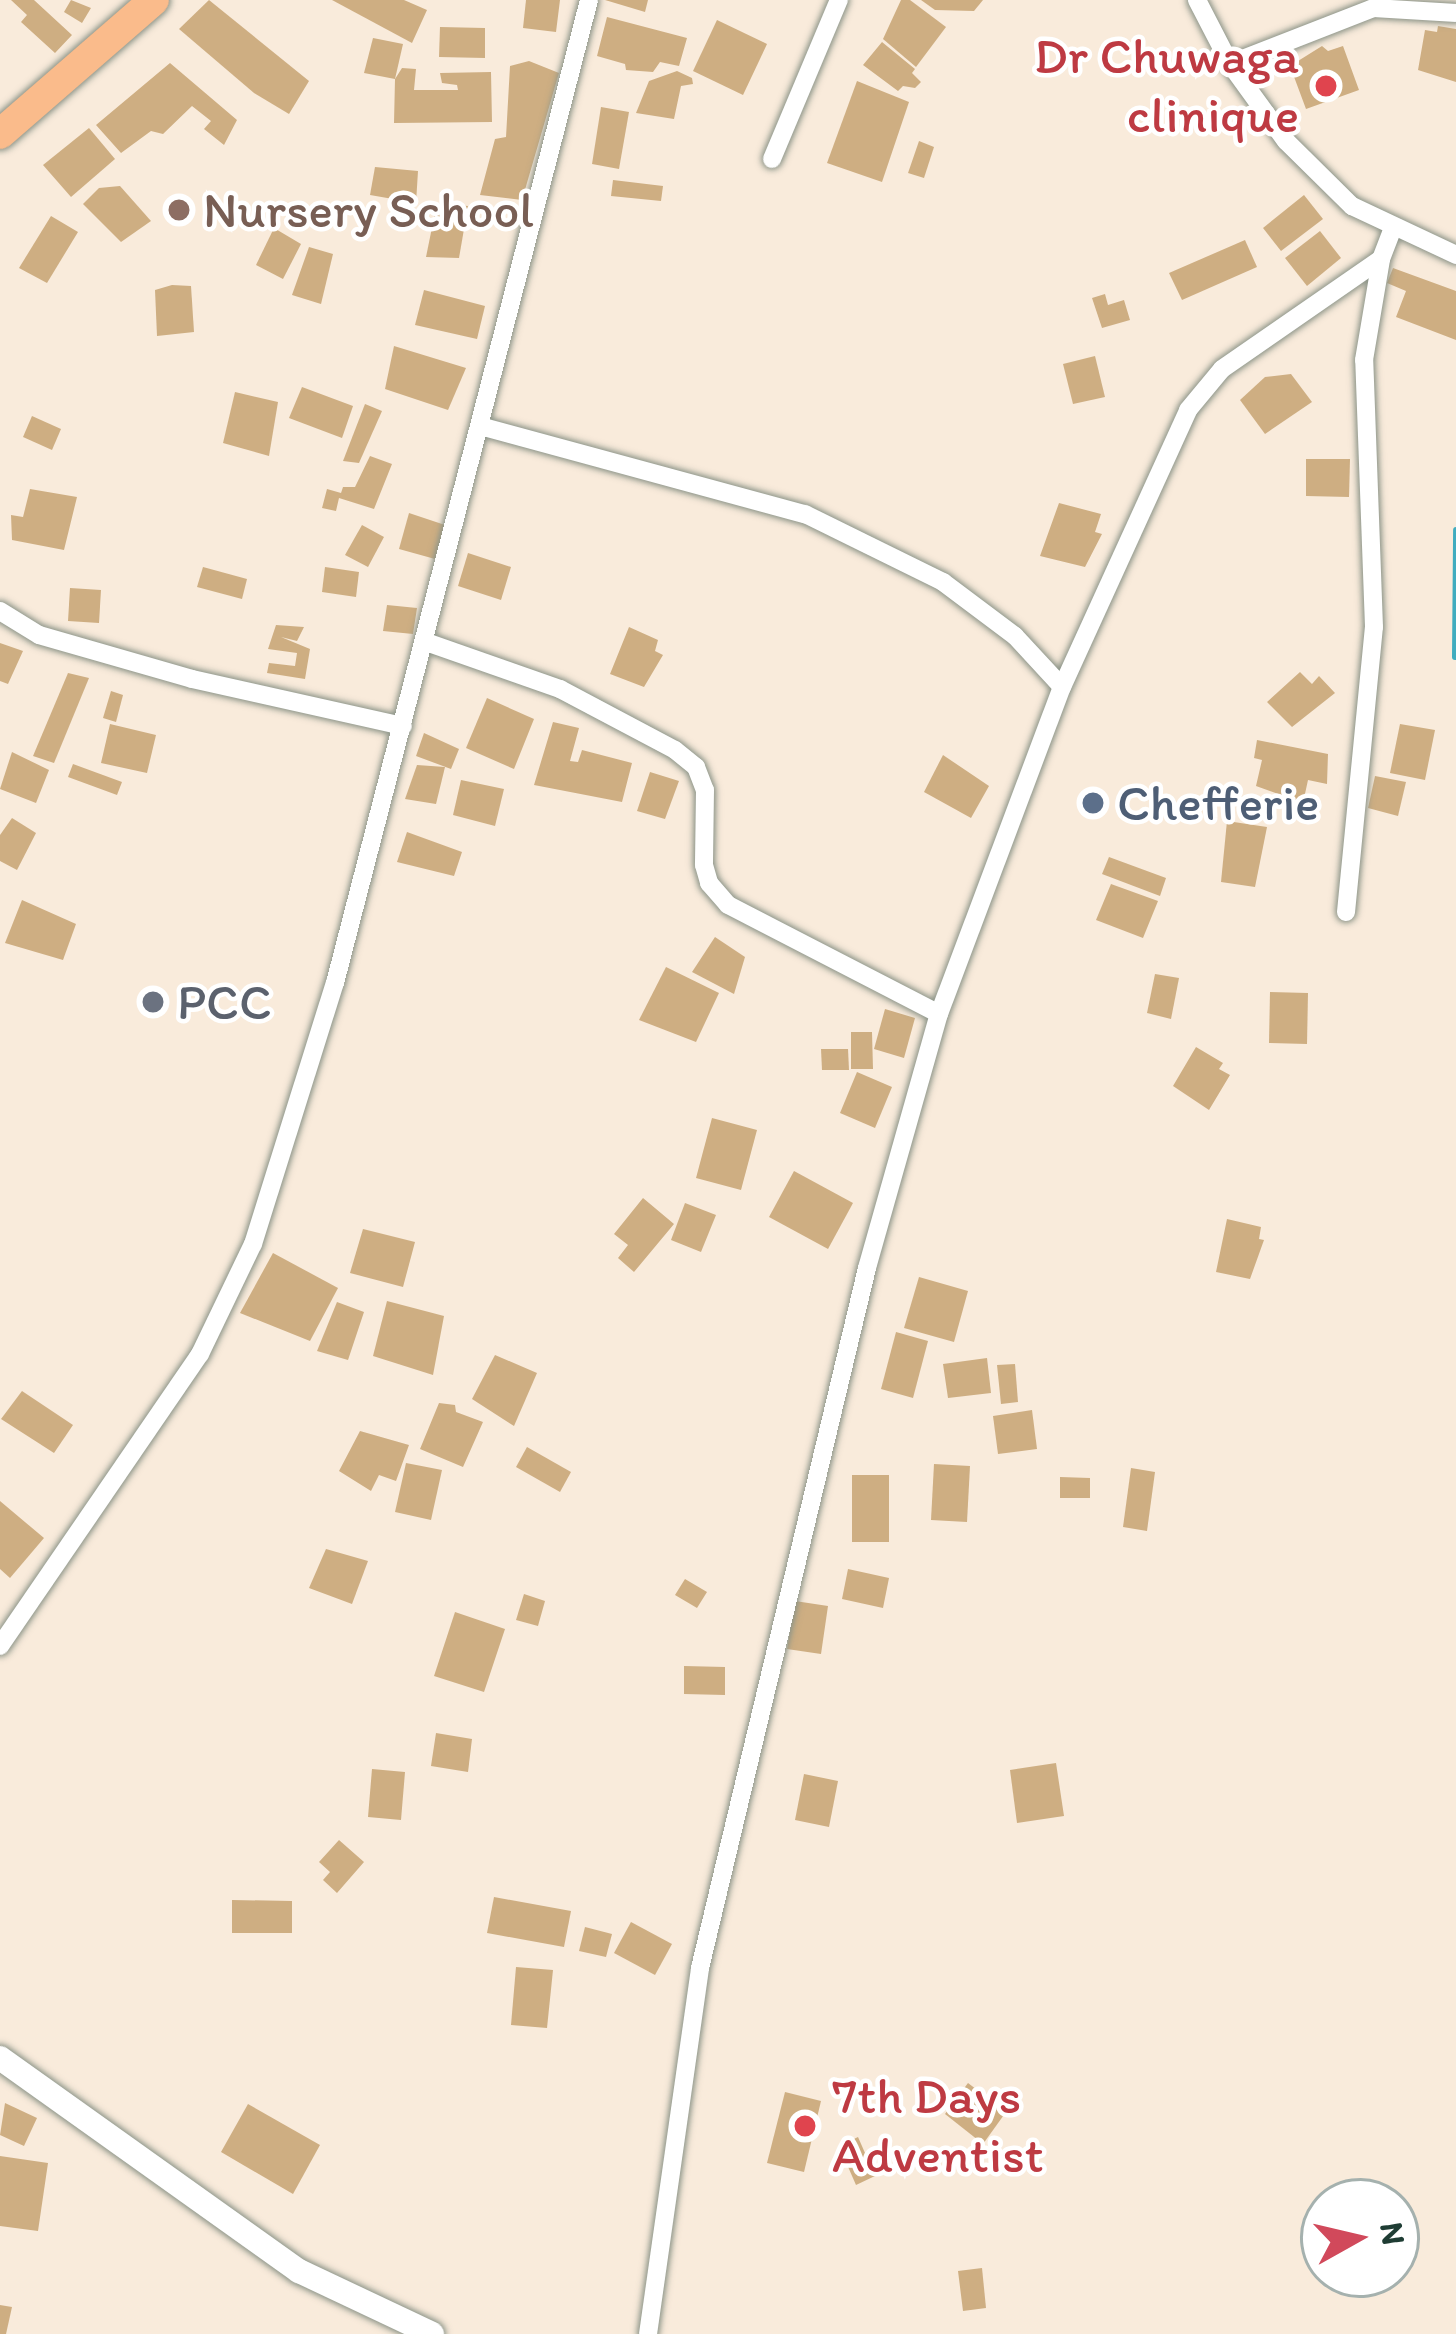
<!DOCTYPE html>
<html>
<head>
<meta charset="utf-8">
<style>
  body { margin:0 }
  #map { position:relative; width:1456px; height:2334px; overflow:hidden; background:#f9ebdb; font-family:Itim,sans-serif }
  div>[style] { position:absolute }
  .stream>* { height:6px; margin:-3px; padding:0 3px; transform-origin:3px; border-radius:3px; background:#40acbf }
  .building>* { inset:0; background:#ceae82 }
  .roads { filter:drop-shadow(0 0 3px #8c9488) drop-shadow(0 0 3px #8c9488) }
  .minor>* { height:18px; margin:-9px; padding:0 9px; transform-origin:9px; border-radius:9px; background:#fff }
  .tertiary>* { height:24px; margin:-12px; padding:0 12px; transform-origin:12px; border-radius:12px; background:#fff }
  .primary>* { height:30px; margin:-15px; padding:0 15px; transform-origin:15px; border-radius:15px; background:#fabb8b }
  .dots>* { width:33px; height:33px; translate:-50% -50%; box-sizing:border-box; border:6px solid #fff; border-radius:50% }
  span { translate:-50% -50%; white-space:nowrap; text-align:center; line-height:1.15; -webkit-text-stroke:9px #fff; paint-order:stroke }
  .health-label { font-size:51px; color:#be3a42 }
  .right { translate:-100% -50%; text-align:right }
  .left { translate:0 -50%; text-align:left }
  .education-label { font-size:51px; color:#785e54 }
  .service-label { font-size:51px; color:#4e5e75 }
  .worship-label { font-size:51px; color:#5b616d }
  .north { position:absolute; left:1300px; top:2178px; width:120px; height:120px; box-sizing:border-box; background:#fff; border:3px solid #a5b1ae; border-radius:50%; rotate:82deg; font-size:33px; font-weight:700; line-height:48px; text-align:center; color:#1f3d34 }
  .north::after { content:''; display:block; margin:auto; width:42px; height:54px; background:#d1495b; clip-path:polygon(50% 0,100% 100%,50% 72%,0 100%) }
</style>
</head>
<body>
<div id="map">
  <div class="stream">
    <i style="left:1455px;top:657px;width:127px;rotate:-89.5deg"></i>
  </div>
  <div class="building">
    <i style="clip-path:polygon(11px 0,34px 0,72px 35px,55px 53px,21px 22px,27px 15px)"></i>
    <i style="clip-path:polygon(71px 0,91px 8px,82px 23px,64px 12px)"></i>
    <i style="clip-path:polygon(209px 0,309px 81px,289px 114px,254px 93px,179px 29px)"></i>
    <i style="clip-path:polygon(332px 0,404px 0,427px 10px,412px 43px)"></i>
    <i style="clip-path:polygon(526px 0,560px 0,556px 32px,523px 28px)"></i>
    <i style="clip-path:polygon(605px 0,648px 0,645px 12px)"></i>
    <i style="clip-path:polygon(901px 0,910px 0,946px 27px,916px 67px,883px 39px)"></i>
    <i style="clip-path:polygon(921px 0,983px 0,974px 11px,935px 10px)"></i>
    <i style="clip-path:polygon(607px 17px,687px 38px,679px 66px,660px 62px,653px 72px,626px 70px,625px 64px,597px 56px)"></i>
    <i style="clip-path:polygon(717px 20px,767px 44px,743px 95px,693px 71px)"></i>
    <i style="clip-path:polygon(1438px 26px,1456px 29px,1456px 82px,1418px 70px,1425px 30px,1437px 32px)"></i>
    <i style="clip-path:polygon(440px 27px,485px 28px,485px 58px,439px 57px)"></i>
    <i style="clip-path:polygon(373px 38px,403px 44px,395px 79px,364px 73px)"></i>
    <i style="clip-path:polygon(882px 42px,915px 69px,912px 73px,921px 82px,915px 88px,903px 86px,898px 91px,863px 65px)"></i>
    <i style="clip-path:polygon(1322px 46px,1328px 51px,1343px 46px,1359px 90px,1306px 109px,1290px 66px)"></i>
    <i style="clip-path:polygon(529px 61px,559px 73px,522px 200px,480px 195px,495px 139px,506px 137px,510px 66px)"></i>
    <i style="clip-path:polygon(170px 63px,237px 120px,224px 145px,204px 129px,211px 121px,192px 106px,163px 134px,151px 131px,121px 153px,96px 125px)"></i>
    <i style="clip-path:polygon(402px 68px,416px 69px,414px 90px,458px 90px,457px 85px,442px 83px,440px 73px,491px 72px,492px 122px,394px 123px,395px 79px)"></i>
    <i style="clip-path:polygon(677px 71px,692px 78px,693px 84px,681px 86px,674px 119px,636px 113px,649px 81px)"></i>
    <i style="clip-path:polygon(857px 81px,909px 102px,882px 182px,827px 163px)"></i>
    <i style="clip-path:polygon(601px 107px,629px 112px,619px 169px,592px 164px)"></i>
    <i style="clip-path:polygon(89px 128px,115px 159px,71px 197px,43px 165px)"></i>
    <i style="clip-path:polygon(919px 141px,934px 147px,924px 178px,908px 173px)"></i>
    <i style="clip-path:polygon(375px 167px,418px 171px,416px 203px,370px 195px)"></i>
    <i style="clip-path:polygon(613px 180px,663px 186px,661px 201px,611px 196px)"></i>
    <i style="clip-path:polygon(120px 186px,151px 221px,121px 242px,83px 204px,99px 188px)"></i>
    <i style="clip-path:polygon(1304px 195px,1323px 219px,1281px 251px,1263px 228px)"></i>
    <i style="clip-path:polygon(437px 203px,468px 206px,459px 258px,426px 257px)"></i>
    <i style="clip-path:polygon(51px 216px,78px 232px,47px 283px,19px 268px)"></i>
    <i style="clip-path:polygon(274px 228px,301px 244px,283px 279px,256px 265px)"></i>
    <i style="clip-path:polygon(1320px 231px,1341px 258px,1307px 286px,1285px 258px)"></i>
    <i style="clip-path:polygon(1245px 240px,1257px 267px,1182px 300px,1169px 273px)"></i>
    <i style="clip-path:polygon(309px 247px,333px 254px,321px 304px,292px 295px)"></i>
    <i style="clip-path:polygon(1393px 268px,1456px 291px,1456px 340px,1396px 317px,1406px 291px,1387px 283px)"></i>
    <i style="clip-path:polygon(172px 285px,191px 286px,194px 332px,157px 336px,155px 290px)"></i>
    <i style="clip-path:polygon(424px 290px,485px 306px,477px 339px,415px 325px)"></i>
    <i style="clip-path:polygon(1105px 294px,1108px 305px,1124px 300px,1130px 320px,1102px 328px,1092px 298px)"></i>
    <i style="clip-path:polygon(394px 346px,466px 368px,448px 410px,385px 389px)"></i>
    <i style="clip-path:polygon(1095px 356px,1105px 397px,1073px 404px,1063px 364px)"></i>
    <i style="clip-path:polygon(1291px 374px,1312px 402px,1265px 434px,1240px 400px,1265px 377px)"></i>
    <i style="clip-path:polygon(302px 387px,353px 406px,342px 438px,289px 418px)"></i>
    <i style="clip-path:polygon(235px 392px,278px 402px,269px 456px,223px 443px)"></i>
    <i style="clip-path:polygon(365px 404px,382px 411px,359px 463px,343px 461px)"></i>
    <i style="clip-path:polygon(32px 416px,61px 429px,52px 450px,23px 437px)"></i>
    <i style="clip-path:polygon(370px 456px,392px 464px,374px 509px,339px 498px,336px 511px,322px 508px,327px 489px,341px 493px,343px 487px,355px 487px)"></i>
    <i style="clip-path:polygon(1306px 459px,1350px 459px,1349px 497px,1306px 496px)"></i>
    <i style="clip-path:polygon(30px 489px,77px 497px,64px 550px,12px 540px,11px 515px,23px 517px)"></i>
    <i style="clip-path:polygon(1059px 503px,1101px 514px,1095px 532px,1102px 534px,1085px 567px,1040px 556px)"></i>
    <i style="clip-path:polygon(409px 513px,445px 525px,435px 559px,399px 549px)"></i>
    <i style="clip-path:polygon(362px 525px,384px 537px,368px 567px,345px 555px)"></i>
    <i style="clip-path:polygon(468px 553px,511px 567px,501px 600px,458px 586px)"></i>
    <i style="clip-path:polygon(203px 567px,247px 579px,242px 599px,197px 587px)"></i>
    <i style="clip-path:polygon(325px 567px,359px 572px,356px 597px,322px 592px)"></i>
    <i style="clip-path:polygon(70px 588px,101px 590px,99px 623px,68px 621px)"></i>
    <i style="clip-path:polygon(387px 605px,417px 608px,413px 634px,383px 631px)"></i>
    <i style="clip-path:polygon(276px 625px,304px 627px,297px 641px,281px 637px,310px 649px,305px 679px,267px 673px,269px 663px,295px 666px,297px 653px,268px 649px)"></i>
    <i style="clip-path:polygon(629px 627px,658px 640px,655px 651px,663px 655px,644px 687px,610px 674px)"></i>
    <i style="clip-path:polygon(0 643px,23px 651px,8px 684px,0 681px)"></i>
    <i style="clip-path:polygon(1300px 672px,1312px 684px,1319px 676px,1335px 693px,1292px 727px,1267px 702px)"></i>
    <i style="clip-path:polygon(68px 673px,89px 678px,54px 763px,33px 756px)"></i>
    <i style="clip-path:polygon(111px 691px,123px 695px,116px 722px,103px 718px)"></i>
    <i style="clip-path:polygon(487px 698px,534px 719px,514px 769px,466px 748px)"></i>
    <i style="clip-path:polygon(553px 722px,579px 728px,570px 761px,578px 762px,582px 750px,632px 763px,622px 802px,534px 785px)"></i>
    <i style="clip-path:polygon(110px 724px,156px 735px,147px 773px,101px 763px)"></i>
    <i style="clip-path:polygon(1400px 724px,1435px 730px,1425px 780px,1390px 773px)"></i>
    <i style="clip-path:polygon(424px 733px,459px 749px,451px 769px,416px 756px)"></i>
    <i style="clip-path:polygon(1257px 740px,1328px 754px,1327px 784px,1308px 780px,1303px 803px,1256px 786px,1262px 760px,1254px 758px)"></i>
    <i style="clip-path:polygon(12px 752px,49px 770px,36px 803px,0 789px)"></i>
    <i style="clip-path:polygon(943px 755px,989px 786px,971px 818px,924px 792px)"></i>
    <i style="clip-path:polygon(73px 764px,122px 782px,117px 795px,68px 777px)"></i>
    <i style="clip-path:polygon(417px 765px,445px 767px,436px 804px,405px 799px)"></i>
    <i style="clip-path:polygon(650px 772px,679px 781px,665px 819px,637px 811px)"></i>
    <i style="clip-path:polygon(1375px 776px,1406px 782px,1398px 816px,1368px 808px)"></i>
    <i style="clip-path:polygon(461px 780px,504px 789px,495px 826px,453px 815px)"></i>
    <i style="clip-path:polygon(12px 818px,36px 833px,17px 870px,0 861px,0 835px)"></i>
    <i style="clip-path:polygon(1227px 821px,1267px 827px,1255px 887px,1221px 882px)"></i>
    <i style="clip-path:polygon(407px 832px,462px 852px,454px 876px,397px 862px)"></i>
    <i style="clip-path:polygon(1109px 857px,1166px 878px,1160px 896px,1102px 874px)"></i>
    <i style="clip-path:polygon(1111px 884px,1158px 901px,1143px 938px,1096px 920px)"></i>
    <i style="clip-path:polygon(22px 900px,76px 924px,63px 960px,5px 943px)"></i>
    <i style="clip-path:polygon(715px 937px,745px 957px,734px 994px,692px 972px)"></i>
    <i style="clip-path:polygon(666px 967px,719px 993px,696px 1042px,639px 1020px)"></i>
    <i style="clip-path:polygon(1155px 974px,1179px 978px,1171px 1019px,1147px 1013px)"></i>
    <i style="clip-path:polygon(1270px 992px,1308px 993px,1307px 1044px,1269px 1043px)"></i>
    <i style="clip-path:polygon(885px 1009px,915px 1018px,904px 1058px,874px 1049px)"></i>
    <i style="clip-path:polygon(851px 1032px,872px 1032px,873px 1069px,851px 1069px)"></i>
    <i style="clip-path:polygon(1196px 1047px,1223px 1063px,1219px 1069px,1230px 1075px,1209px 1110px,1173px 1086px)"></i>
    <i style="clip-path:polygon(821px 1049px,848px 1049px,849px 1070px,822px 1070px)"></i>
    <i style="clip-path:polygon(857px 1072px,892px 1087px,875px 1128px,840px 1113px)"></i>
    <i style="clip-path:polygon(712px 1118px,757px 1130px,741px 1190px,696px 1178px)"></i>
    <i style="clip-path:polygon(794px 1171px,853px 1203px,828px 1249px,769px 1217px)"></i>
    <i style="clip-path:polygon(643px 1198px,674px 1224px,634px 1272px,618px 1258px,628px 1245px,614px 1234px)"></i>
    <i style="clip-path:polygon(685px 1203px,716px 1215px,701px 1252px,671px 1240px)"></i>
    <i style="clip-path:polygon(1227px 1219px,1261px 1227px,1259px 1239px,1264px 1240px,1250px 1279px,1216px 1272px)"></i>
    <i style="clip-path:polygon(363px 1229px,415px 1242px,403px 1287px,350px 1273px)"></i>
    <i style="clip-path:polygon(273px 1253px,338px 1288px,310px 1341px,240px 1313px)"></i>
    <i style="clip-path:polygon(919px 1277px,968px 1291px,954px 1342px,904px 1328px)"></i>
    <i style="clip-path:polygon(387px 1301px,444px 1316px,433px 1375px,373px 1356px)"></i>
    <i style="clip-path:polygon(337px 1302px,364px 1312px,348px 1360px,317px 1351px)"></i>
    <i style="clip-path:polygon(896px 1332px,928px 1341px,913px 1398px,881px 1389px)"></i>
    <i style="clip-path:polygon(495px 1355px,537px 1373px,514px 1426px,472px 1399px)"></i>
    <i style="clip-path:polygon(987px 1358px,991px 1393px,948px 1398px,943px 1364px)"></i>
    <i style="clip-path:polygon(1015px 1364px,1018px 1402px,1001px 1404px,997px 1365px)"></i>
    <i style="clip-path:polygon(22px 1391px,73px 1425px,54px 1453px,1px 1419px)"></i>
    <i style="clip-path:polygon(439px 1403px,455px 1405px,456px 1412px,483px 1422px,463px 1467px,420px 1449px)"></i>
    <i style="clip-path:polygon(1032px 1410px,1037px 1449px,998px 1454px,993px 1416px)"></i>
    <i style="clip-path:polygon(360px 1431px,409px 1445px,396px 1481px,379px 1475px,371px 1491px,339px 1471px)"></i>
    <i style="clip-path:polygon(527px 1447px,571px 1472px,560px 1492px,516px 1467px)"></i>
    <i style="clip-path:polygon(406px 1463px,442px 1470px,431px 1520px,395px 1512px)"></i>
    <i style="clip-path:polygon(934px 1464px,970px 1466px,967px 1522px,931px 1520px)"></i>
    <i style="clip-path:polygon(1131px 1468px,1155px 1472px,1147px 1531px,1123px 1527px)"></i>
    <i style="clip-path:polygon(852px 1475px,889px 1475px,889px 1542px,852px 1542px)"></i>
    <i style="clip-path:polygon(1060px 1477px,1090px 1478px,1090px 1498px,1060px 1498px)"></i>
    <i style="clip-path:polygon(0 1501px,44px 1538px,10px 1578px,0 1569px)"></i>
    <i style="clip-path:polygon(326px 1549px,368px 1561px,352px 1604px,309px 1588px)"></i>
    <i style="clip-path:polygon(848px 1569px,889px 1578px,883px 1608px,842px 1599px)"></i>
    <i style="clip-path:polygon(685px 1579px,707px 1592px,697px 1608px,675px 1595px)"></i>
    <i style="clip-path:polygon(524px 1594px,545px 1601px,538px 1626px,516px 1620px)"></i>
    <i style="clip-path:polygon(795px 1601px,828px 1606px,821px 1654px,787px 1649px)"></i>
    <i style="clip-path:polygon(455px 1612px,505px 1629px,484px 1692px,434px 1676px)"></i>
    <i style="clip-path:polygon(684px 1666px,725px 1667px,725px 1695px,684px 1694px)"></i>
    <i style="clip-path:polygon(436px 1733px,472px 1739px,468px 1772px,431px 1766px)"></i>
    <i style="clip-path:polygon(1056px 1763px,1064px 1816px,1017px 1823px,1010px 1770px)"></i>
    <i style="clip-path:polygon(372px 1769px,405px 1772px,401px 1820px,368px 1817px)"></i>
    <i style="clip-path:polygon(804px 1774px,838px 1781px,829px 1827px,795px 1820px)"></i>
    <i style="clip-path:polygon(339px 1840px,364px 1862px,337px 1893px,323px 1880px,330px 1872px,319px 1862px)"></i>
    <i style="clip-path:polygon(494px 1897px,571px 1911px,564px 1947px,487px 1933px)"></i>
    <i style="clip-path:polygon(232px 1900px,292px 1901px,292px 1933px,232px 1933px)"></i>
    <i style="clip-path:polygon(631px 1922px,672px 1944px,655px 1975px,614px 1953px)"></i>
    <i style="clip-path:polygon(585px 1927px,612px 1934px,606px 1957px,579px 1951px)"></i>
    <i style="clip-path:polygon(516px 1967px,553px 1970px,547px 2028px,511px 2025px)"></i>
    <i style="clip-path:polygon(968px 2083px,1006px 2112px,983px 2144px,945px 2114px)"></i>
    <i style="clip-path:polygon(785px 2092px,821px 2101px,804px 2172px,767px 2163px)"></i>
    <i style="clip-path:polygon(5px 2103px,37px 2118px,24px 2146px,0 2135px)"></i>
    <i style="clip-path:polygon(248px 2104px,320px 2145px,293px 2194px,221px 2152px)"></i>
    <i style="clip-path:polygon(858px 2137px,875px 2176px,856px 2185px,839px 2146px)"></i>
    <i style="clip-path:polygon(0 2156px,48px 2163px,38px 2231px,0 2226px)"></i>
    <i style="clip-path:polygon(982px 2268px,986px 2308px,963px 2311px,958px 2271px)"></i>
    <i style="clip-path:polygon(0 2305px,12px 2307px,6px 2334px,0 2334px)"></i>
  </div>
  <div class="roads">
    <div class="minor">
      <i style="left:1197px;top:0;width:72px;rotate:62.7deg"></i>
      <i style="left:1230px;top:64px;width:95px;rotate:54deg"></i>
      <i style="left:1286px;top:141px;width:93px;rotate:44.6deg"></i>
      <i style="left:1352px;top:206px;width:115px;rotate:25.2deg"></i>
      <i style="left:1230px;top:64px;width:155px;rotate:-21.3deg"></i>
      <i style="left:1374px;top:8px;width:82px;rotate:3.5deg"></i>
      <i style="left:772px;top:159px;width:173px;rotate:-67.2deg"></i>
      <i style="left:480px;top:426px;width:337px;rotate:15.2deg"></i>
      <i style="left:805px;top:514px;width:154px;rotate:26.2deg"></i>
      <i style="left:943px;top:582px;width:90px;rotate:36.9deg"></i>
      <i style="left:1015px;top:636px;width:69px;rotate:47.3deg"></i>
      <i style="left:0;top:611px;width:46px;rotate:31.6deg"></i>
      <i style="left:39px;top:635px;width:159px;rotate:16deg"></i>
      <i style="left:192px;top:679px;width:216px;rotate:12.6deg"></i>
      <i style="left:426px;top:642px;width:142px;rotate:19.3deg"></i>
      <i style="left:560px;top:689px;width:130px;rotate:27.9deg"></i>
      <i style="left:675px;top:750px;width:27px;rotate:39deg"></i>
      <i style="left:696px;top:767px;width:25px;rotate:69deg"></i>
      <i style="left:705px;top:790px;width:75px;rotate:90.8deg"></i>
      <i style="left:704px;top:865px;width:19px;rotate:74deg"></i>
      <i style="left:709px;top:883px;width:29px;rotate:49deg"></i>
      <i style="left:728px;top:905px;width:237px;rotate:27.3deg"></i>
      <i style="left:1346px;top:912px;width:286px;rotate:-84.4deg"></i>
      <i style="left:1374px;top:627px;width:267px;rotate:-92.1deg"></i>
      <i style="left:1364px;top:360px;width:102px;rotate:-80.4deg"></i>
      <i style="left:1381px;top:259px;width:33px;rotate:-69deg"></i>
      <i style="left:0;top:1646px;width:354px;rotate:-55.6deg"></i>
      <i style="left:200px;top:1354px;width:122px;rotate:-64.3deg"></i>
      <i style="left:253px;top:1244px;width:274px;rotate:-72.6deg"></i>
      <i style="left:335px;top:983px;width:1015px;rotate:-75.51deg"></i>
      <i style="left:648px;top:2334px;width:370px;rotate:-81.9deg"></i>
      <i style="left:700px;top:1968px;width:720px;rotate:-76.58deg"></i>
      <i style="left:867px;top:1268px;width:264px;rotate:-74.2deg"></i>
      <i style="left:939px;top:1014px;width:349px;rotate:-69.4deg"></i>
      <i style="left:1062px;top:687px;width:304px;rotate:-65.5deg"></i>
      <i style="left:1188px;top:410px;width:53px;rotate:-50.3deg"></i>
      <i style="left:1222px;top:369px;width:193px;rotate:-34.7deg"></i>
    </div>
    <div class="tertiary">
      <i style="left:0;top:2058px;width:367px;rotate:35.5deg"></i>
      <i style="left:299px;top:2271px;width:147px;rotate:25.3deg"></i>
    </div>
    <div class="primary">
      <i style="left:0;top:134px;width:204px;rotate:-41deg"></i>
    </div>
  </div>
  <div class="dots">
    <i style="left:1326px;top:86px;background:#e0444e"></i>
    <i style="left:179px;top:210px;background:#8d6e63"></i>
    <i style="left:1093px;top:803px;background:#5c6f8a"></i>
    <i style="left:153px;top:1002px;background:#6b7280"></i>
    <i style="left:805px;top:2126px;background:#e0444e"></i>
  </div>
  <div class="health-label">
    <span class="right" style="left:1299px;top:86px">Dr Chuwaga<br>clinique</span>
    <span class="left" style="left:832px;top:2126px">7th Days<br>Adventist</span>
  </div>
  <div class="education-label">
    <span class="left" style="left:203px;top:210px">Nursery School</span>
  </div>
  <div class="service-label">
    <span class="left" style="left:1117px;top:803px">Chefferie</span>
  </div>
  <div class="worship-label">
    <span class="left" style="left:177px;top:1002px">PCC</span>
  </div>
  <div class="north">N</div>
</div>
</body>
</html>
